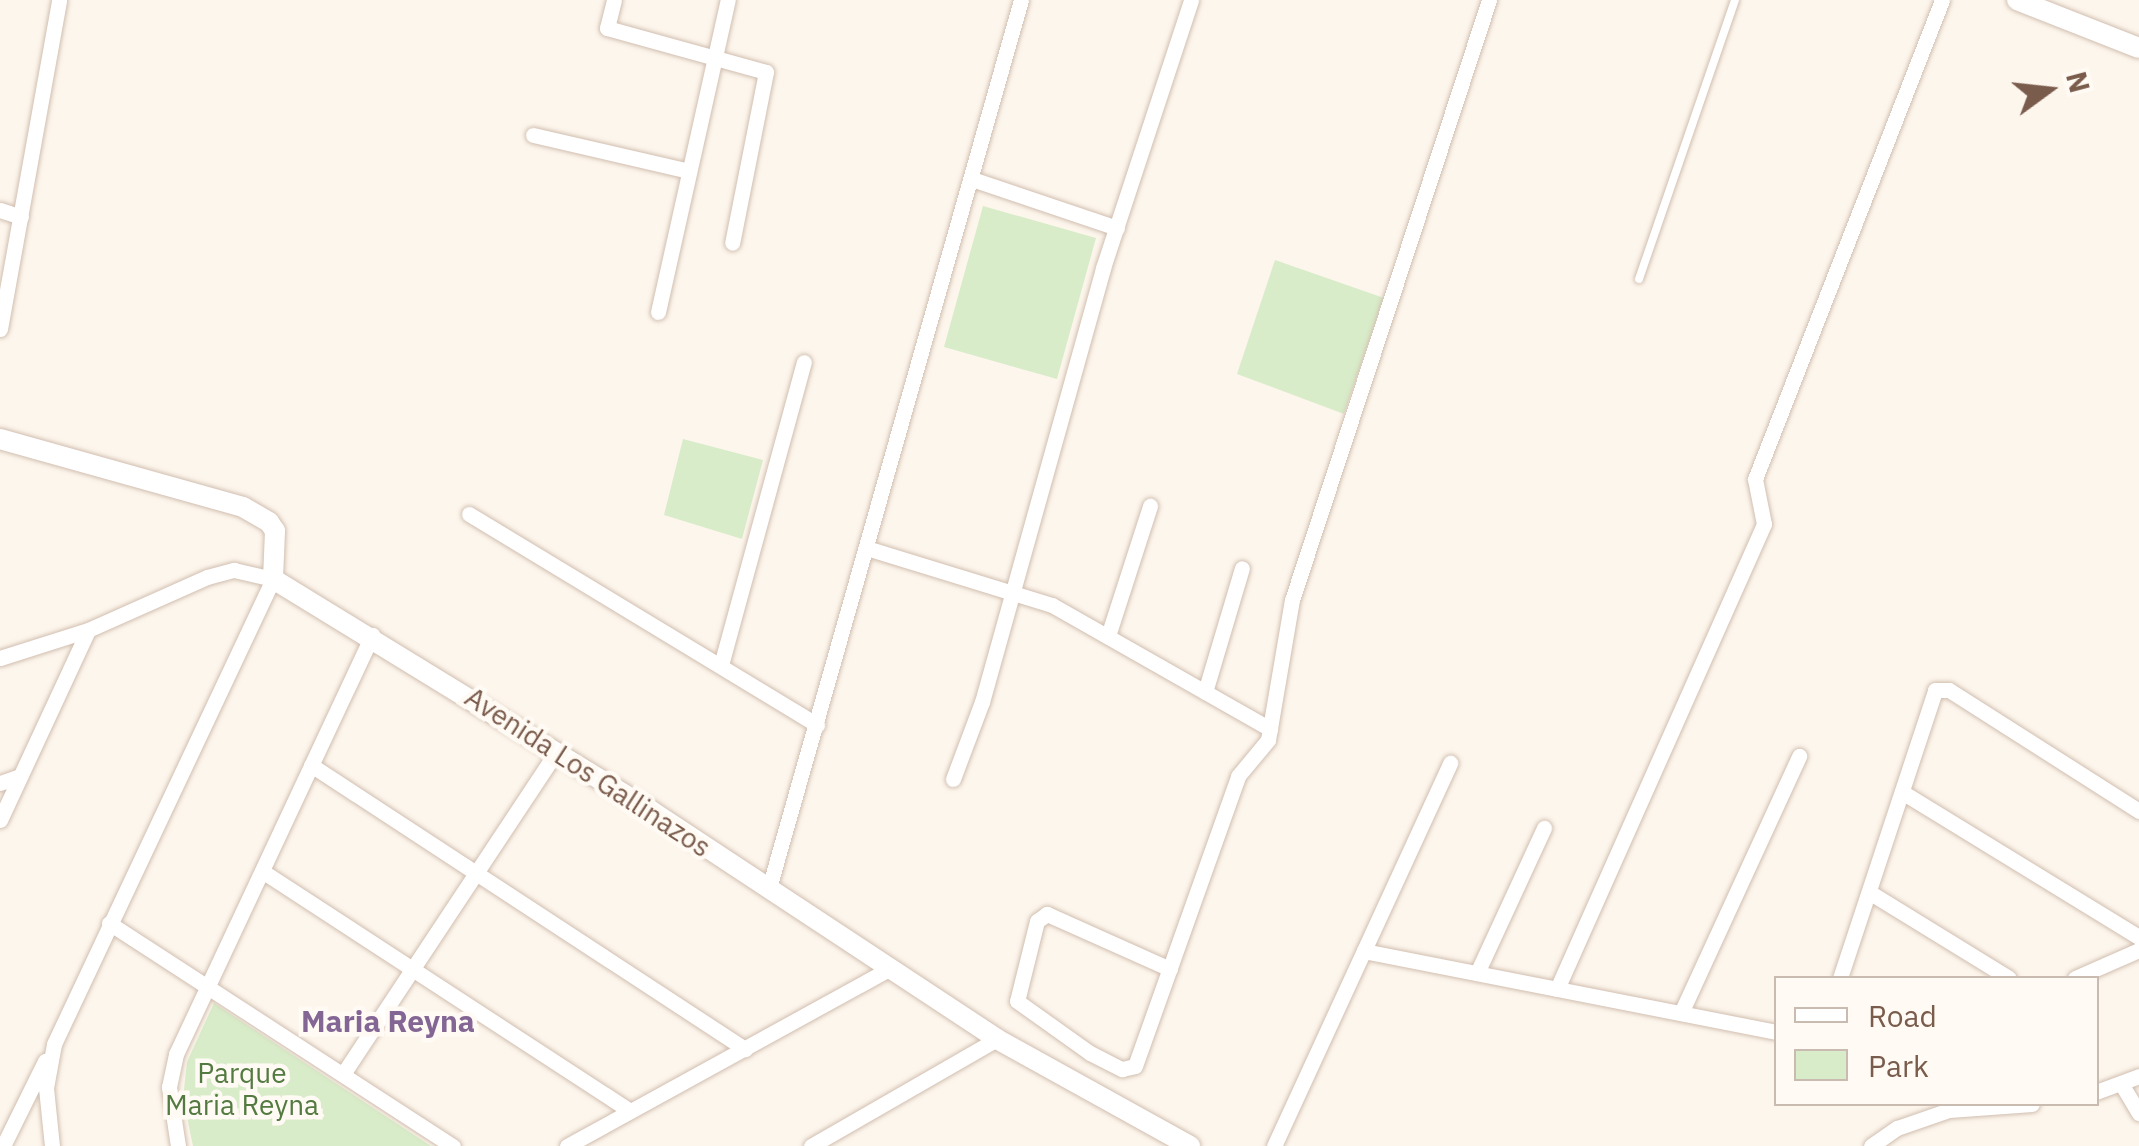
<!DOCTYPE html>
<html>
<head>
<meta charset="utf-8">
<style>
  body { margin:0 }
  #map { position:relative; width:2139px; height:1146px; overflow:hidden; background:#fdf6ec; font-family:"IBM Plex Sans",sans-serif }
  div>[style] { position:absolute }
  .green>* { inset:0; background:#d8ecc9 }
  .roads { filter:drop-shadow(0 0 2px #d1beb0) drop-shadow(0 0 2px #d1beb0) }
  .lane>* { height:8px; margin:-4px; padding:0 4px; transform-origin:4px; border-radius:4px; background:#fff }
  .street>* { height:15px; margin:-7.5px; padding:0 7.5px; transform-origin:7.5px; border-radius:7.5px; background:#fff }
  .secondary>* { height:20px; margin:-10px; padding:0 10px; transform-origin:10px; border-radius:10px; background:#fff }
  span { translate:-50% -50%; white-space:nowrap; text-align:center; line-height:1.15; -webkit-text-stroke:9px #fffaf3; paint-order:stroke }
  .street-label { font-size:28px; color:#7a5c4d }
  .park-label { font-size:28px; color:#537a41 }
  .neighbourhood-label { font-size:30px; color:#846695; font-weight:700 }
  .legend { position:absolute; left:1774px; top:976px; width:325px; height:130px; box-sizing:border-box; background:#fffaf3; border:2px solid #cabbb1; margin:0; padding:12px 18px; list-style:none; font-size:30px; color:#7a5c4d }
  .legend li { display:flex; align-items:center; gap:20px; height:50px }
  .legend b { width:50px; border:2px solid #cabbb1 }
  .north { position:absolute; left:1999px; top:40px; width:100px; height:100px; -webkit-text-stroke:8px #fffaf3; paint-order:stroke; rotate:75deg; font-size:28px; font-weight:700; line-height:40px; text-align:center; color:#7a5c4d }
  .north::after { content:''; display:block; margin:auto; width:35px; height:45px; background:#7a5c4d; clip-path:polygon(50% 0,100% 100%,50% 72%,0 100%) }
</style>
</head>
<body>
<div id="map">
  <div class="green">
    <i style="clip-path:polygon(983px 206px,1096px 238px,1057px 379px,944px 347px)"></i>
    <i style="clip-path:polygon(1275px 260px,1384px 298px,1344px 414px,1237px 374px)"></i>
    <i style="clip-path:polygon(683px 439px,763px 460px,742px 539px,664px 515px)"></i>
    <i style="clip-path:polygon(214px 1003px,431px 1146px,193px 1146px,183px 1098px,187px 1062px)"></i>
  </div>
  <div class="roads">
    <div class="lane">
      <i style="left:1639px;top:279px;width:295px;rotate:-71deg"></i>
    </div>
    <div class="street">
      <i style="left:614px;top:0;width:29px;rotate:104deg"></i>
      <i style="left:607px;top:28px;width:165px;rotate:15.5deg"></i>
      <i style="left:766px;top:72px;width:174px;rotate:101.2deg"></i>
      <i style="left:533px;top:135px;width:160px;rotate:13deg"></i>
      <i style="left:972px;top:179px;width:153px;rotate:18.7deg"></i>
      <i style="left:0;top:210px;width:22px;rotate:18deg"></i>
      <i style="left:658px;top:312px;width:320px;rotate:-77.4deg"></i>
      <i style="left:0;top:329px;width:334px;rotate:-79.8deg"></i>
      <i style="left:469px;top:514px;width:407px;rotate:31.2deg"></i>
      <i style="left:870px;top:549px;width:190px;rotate:17.1deg"></i>
      <i style="left:1052px;top:605px;width:251px;rotate:29.6deg"></i>
      <i style="left:1108px;top:636px;width:137px;rotate:-72.1deg"></i>
      <i style="left:0;top:658px;width:92px;rotate:-17.7deg"></i>
      <i style="left:88px;top:630px;width:130px;rotate:-24deg"></i>
      <i style="left:207px;top:577px;width:28px;rotate:-15deg"></i>
      <i style="left:234px;top:570px;width:40px;rotate:13deg"></i>
      <i style="left:273px;top:579px;width:514px;rotate:115.22deg"></i>
      <i style="left:54px;top:1044px;width:45px;rotate:100.3deg"></i>
      <i style="left:46px;top:1088px;width:58px;rotate:84.1deg"></i>
      <i style="left:721px;top:665px;width:314px;rotate:-74.7deg"></i>
      <i style="left:1205px;top:692px;width:129px;rotate:-73.4deg"></i>
      <i style="left:311px;top:765px;width:519px;rotate:33.2deg"></i>
      <i style="left:953px;top:779px;width:82px;rotate:-69.4deg"></i>
      <i style="left:982px;top:702px;width:451px;rotate:-74.4deg"></i>
      <i style="left:1103px;top:268px;width:282px;rotate:-71.8deg"></i>
      <i style="left:0;top:783px;width:21px;rotate:-19deg"></i>
      <i style="left:1902px;top:792px;width:278px;rotate:31.5deg"></i>
      <i style="left:0;top:820px;width:209px;rotate:-65.1deg"></i>
      <i style="left:262px;top:871px;width:439px;rotate:33.1deg"></i>
      <i style="left:769px;top:888px;width:923px;rotate:-74.16deg"></i>
      <i style="left:1869px;top:892px;width:164px;rotate:31.6deg"></i>
      <i style="left:109px;top:923px;width:410px;rotate:33deg"></i>
      <i style="left:1364px;top:951px;width:420px;rotate:11.1deg"></i>
      <i style="left:1170px;top:969px;width:135px;rotate:-155.9deg"></i>
      <i style="left:1047px;top:914px;width:12px;rotate:145deg"></i>
      <i style="left:1037px;top:921px;width:82px;rotate:104deg"></i>
      <i style="left:1017px;top:1001px;width:90px;rotate:35.5deg"></i>
      <i style="left:1090px;top:1053px;width:36px;rotate:27deg"></i>
      <i style="left:1122px;top:1069px;width:13px;rotate:-13deg"></i>
      <i style="left:1135px;top:1066px;width:308px;rotate:-70.4deg"></i>
      <i style="left:1238px;top:776px;width:47px;rotate:-50.2deg"></i>
      <i style="left:1268px;top:740px;width:142px;rotate:-80.3deg"></i>
      <i style="left:1292px;top:600px;width:632px;rotate:-71.82deg"></i>
      <i style="left:1477px;top:973px;width:160px;rotate:-65.2deg"></i>
      <i style="left:1840px;top:978px;width:303px;rotate:-71.7deg"></i>
      <i style="left:1935px;top:690px;width:14px"></i>
      <i style="left:1949px;top:690px;width:225px;rotate:32.5deg"></i>
      <i style="left:2075px;top:978px;width:70px;rotate:-23.6deg"></i>
      <i style="left:1557px;top:989px;width:509px;rotate:-66deg"></i>
      <i style="left:1764px;top:524px;width:46px;rotate:-101.3deg"></i>
      <i style="left:1755px;top:479px;width:514px;rotate:-68.67deg"></i>
      <i style="left:1681px;top:1013px;width:283px;rotate:-65.3deg"></i>
      <i style="left:343px;top:1074px;width:387px;rotate:-56.5deg"></i>
      <i style="left:2122px;top:1085px;width:33px;rotate:59deg"></i>
      <i style="left:2096px;top:1092px;width:46px;rotate:-20.4deg"></i>
      <i style="left:3px;top:1146px;width:95px;rotate:-63.7deg"></i>
      <i style="left:178px;top:1146px;width:60px;rotate:-98.7deg"></i>
      <i style="left:169px;top:1087px;width:34px;rotate:-78deg"></i>
      <i style="left:176px;top:1054px;width:463px;rotate:-64.9deg"></i>
      <i style="left:567px;top:1146px;width:370px;rotate:-28.8deg"></i>
      <i style="left:811px;top:1146px;width:215px;rotate:-29.9deg"></i>
      <i style="left:1274px;top:1146px;width:422px;rotate:-65.3deg"></i>
      <i style="left:1871px;top:1146px;width:32px;rotate:-35deg"></i>
      <i style="left:1897px;top:1128px;width:55px;rotate:-19.1deg"></i>
      <i style="left:1949px;top:1110px;width:83px;rotate:-4.1deg"></i>
    </div>
    <div class="secondary">
      <i style="left:2017px;top:0;width:131px;rotate:21.5deg"></i>
      <i style="left:0;top:439px;width:252px;rotate:15.6deg"></i>
      <i style="left:243px;top:507px;width:30px;rotate:30deg"></i>
      <i style="left:269px;top:522px;width:11px;rotate:56deg"></i>
      <i style="left:275px;top:531px;width:48px;rotate:92.4deg"></i>
      <i style="left:273px;top:579px;width:442px;rotate:31.5deg"></i>
      <i style="left:650px;top:810px;width:416px;rotate:33.4deg"></i>
      <i style="left:997px;top:1039px;width:221px;rotate:29deg"></i>
    </div>
  </div>
  <div class="street-label">
    <span style="left:588px;top:772px;rotate:33deg">Avenida Los Gallinazos</span>
  </div>
  <div class="park-label">
    <span style="left:242px;top:1089px">Parque<br>Maria Reyna</span>
  </div>
  <div class="neighbourhood-label">
    <span style="left:388px;top:1021px">Maria Reyna</span>
  </div>
  <ul class="legend">
  <li><b style="height:12px;background:#fff"></b>Road</li>
  <li><b style="height:28px;background:#d8ecc9"></b>Park</li>
  </ul>
  <div class="north">N</div>
</div>
</body>
</html>
